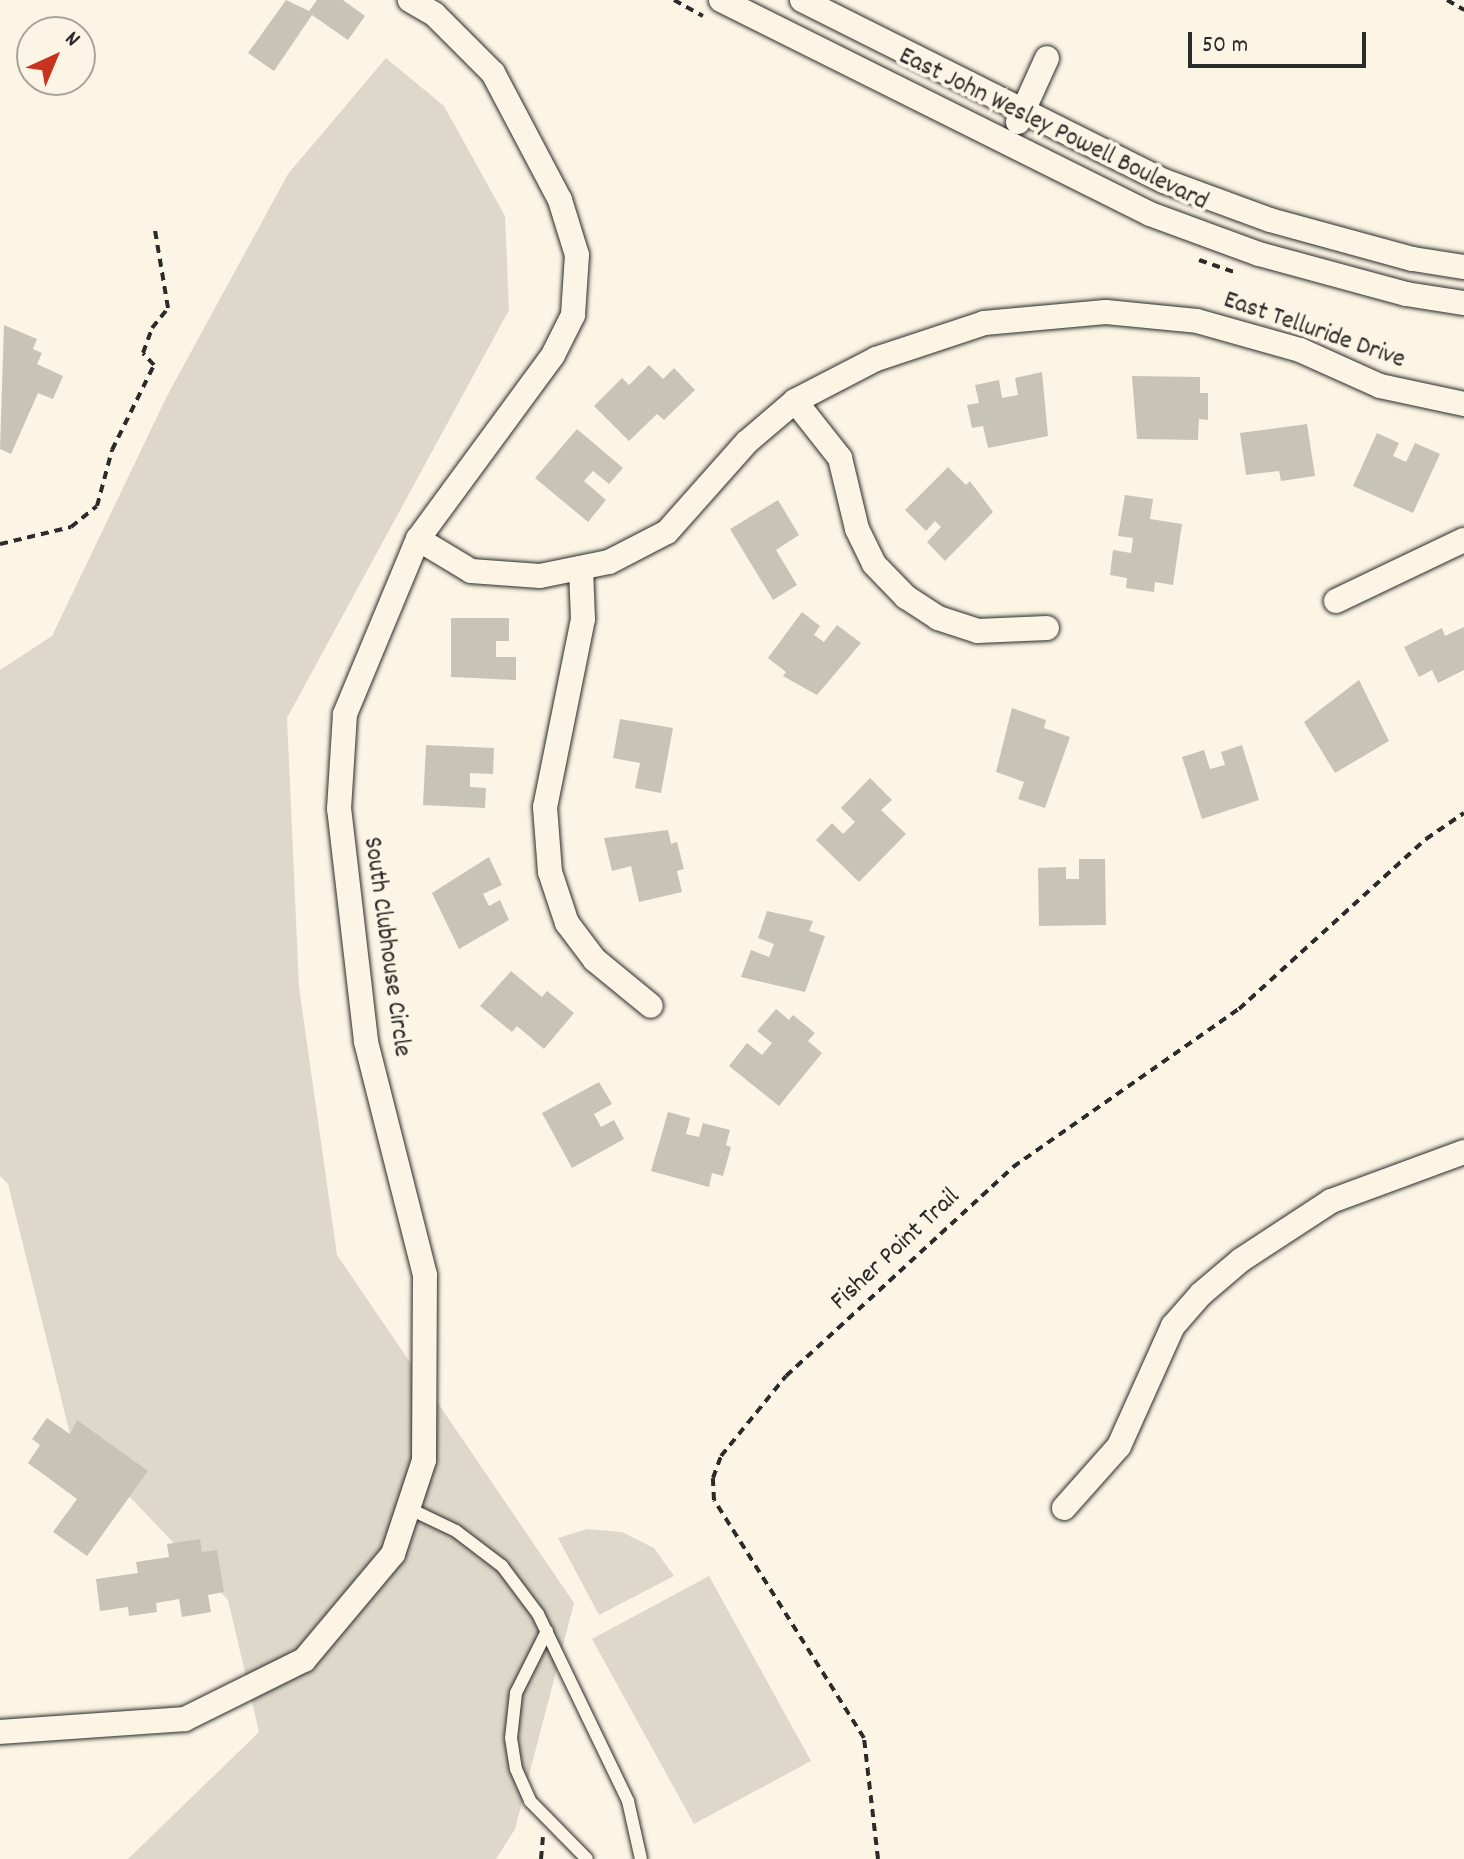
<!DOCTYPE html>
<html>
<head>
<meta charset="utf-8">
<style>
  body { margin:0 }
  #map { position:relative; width:1464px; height:1859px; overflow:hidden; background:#fcf5e5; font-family:Dekko,sans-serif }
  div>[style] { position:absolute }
  .green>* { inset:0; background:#ded8ca }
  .building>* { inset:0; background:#c8c3b7 }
  .path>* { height:4px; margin-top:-2px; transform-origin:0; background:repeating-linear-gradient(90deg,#2b2b2b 0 8px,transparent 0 14px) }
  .roads { filter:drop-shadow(0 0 2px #2b2b2b) drop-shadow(0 0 2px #2b2b2b) }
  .service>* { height:12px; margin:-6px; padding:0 6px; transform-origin:6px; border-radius:6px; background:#fcf5e5 }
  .minor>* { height:24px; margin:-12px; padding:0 12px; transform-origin:12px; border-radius:12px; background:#fcf5e5 }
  span { translate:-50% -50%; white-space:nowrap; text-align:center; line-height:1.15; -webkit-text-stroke:8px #fcf5e5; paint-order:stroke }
  .street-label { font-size:26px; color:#2b2b2b }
  .north { position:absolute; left:16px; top:16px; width:80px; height:80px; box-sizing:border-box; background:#fcf5e5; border:2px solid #a8a49b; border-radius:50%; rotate:44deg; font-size:22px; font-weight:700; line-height:32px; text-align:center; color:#2b2b2b }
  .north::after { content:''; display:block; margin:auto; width:28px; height:36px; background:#c8321e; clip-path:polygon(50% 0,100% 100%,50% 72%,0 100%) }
  .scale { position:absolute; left:1188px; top:32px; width:178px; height:36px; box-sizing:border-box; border:4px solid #2b2b2b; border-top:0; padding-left:10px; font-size:24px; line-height:28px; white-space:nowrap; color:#2b2b2b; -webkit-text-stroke:6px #fcf5e5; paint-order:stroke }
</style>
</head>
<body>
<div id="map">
  <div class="green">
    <i style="clip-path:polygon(386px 58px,444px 106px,505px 216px,509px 310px,287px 718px,299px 987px,337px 1255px,574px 1603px,515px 1829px,496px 1859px,128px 1859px,259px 1732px,228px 1600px,70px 1434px,8px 1184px,0 1176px,0 670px,52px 636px,167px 396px,288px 174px)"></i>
    <i style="clip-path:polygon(587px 1529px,622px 1532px,654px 1548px,674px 1576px,599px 1615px,558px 1538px)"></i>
    <i style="clip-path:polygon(709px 1576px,811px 1761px,694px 1824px,592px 1639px)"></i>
  </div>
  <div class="building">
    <i style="clip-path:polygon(286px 0,309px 11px,317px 0,343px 0,365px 16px,348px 40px,312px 15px,274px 71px,248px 53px)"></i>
    <i style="clip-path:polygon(4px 325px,37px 339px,33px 349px,42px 353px,37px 364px,63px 376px,53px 399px,38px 393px,11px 454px,0 449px)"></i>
    <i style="clip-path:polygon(649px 365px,663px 379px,674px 368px,695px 390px,664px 420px,657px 414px,629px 441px,594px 406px,622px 378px,629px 385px)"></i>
    <i style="clip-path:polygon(1042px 372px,1048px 436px,988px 448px,983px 426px,972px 428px,967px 405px,979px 403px,975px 385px,999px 380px,1002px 398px,1018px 395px,1015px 378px)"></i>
    <i style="clip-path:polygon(1132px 376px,1200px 377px,1200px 393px,1208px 393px,1208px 420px,1199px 419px,1198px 440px,1137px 439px)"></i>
    <i style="clip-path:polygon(1307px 424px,1315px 476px,1281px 481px,1279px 471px,1246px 475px,1240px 433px)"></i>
    <i style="clip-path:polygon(577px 429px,623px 468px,609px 484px,593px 471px,584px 481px,606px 500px,588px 522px,535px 478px)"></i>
    <i style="clip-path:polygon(1377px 433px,1399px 443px,1393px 456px,1406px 462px,1415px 443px,1440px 454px,1413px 513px,1353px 486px)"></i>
    <i style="clip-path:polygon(948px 467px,966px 485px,970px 481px,993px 512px,945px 561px,927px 542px,941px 527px,935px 521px,926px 531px,905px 510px)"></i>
    <i style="clip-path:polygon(1125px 495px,1153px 499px,1150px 519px,1182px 524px,1173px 585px,1155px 582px,1154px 592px,1126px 588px,1127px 578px,1110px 575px,1113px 550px,1131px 553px,1133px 538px,1118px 536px)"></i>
    <i style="clip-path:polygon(778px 500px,799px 535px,776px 550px,797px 585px,773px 600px,730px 529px)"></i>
    <i style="clip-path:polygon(802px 612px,820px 626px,814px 635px,824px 642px,837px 625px,861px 643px,817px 695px,783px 676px,786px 672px,768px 658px)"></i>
    <i style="clip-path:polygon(451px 618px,509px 618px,509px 641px,496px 641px,496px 657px,516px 657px,516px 680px,451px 677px)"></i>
    <i style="clip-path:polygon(1464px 627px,1464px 670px,1438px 683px,1432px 670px,1419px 677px,1404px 647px,1442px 628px,1445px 636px)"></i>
    <i style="clip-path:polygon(1359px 680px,1389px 741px,1335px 773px,1304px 722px)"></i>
    <i style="clip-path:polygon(1012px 708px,1046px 720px,1044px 728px,1070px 737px,1045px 808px,1018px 799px,1024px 782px,996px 772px)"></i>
    <i style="clip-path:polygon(620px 719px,673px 728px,661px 793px,635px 788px,640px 763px,613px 758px)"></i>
    <i style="clip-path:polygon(426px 745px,494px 748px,493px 774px,470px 773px,470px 787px,486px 788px,485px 808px,423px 805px)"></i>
    <i style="clip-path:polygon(1242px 745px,1259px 800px,1202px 819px,1182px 757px,1204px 750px,1210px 769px,1225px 765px,1221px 752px)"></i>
    <i style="clip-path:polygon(870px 778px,892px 800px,881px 810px,906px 834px,859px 882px,816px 840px,832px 823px,843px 834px,855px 822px,841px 808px)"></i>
    <i style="clip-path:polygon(668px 830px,671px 844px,677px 842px,684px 869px,677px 871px,682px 892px,639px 902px,631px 866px,612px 871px,604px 838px)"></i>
    <i style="clip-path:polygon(489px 857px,502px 885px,483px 894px,489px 906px,500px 900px,509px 920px,459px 949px,432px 893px)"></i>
    <i style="clip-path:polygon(1079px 859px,1105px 859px,1106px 925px,1039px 926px,1038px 868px,1066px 867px,1066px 879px,1079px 879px)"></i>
    <i style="clip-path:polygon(767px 911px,813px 921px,809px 931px,825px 936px,805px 992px,741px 977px,751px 950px,769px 957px,774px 944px,758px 938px)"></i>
    <i style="clip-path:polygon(511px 971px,542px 997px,547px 991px,574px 1013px,544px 1049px,517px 1026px,512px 1032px,480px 1006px)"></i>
    <i style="clip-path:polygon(776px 1009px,789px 1020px,793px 1015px,815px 1033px,808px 1041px,822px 1053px,779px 1106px,729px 1066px,747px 1043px,762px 1055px,772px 1043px,757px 1031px)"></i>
    <i style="clip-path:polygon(599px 1082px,612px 1104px,594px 1114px,601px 1127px,614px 1120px,624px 1139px,572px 1168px,542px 1113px)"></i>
    <i style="clip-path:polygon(668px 1112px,690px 1118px,686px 1134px,699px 1137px,703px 1123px,730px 1130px,726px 1145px,731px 1147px,723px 1176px,712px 1173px,709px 1187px,651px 1171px)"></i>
    <i style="clip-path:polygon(47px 1418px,70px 1434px,77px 1420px,148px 1471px,87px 1556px,53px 1532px,77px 1499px,28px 1463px,40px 1445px,32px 1439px)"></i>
    <i style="clip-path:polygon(200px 1539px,202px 1552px,217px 1550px,224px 1592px,208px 1595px,211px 1612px,182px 1617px,179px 1599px,156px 1603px,157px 1612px,129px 1616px,128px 1607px,100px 1611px,96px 1579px,138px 1573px,136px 1562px,169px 1557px,167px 1544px)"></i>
  </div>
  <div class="path">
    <i style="left:674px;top:0;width:33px;rotate:29deg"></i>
    <i style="left:1447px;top:0;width:20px;rotate:30deg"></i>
    <i style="left:1199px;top:260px;width:39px;rotate:19deg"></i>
    <i style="left:0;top:544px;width:73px;rotate:-13.5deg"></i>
    <i style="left:71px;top:527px;width:33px;rotate:-39deg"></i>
    <i style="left:97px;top:506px;width:58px;rotate:-75deg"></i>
    <i style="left:112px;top:450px;width:95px;rotate:-63.7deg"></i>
    <i style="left:154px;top:365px;width:16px;rotate:-133deg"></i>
    <i style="left:143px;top:353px;width:27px;rotate:-70deg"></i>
    <i style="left:152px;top:328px;width:26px;rotate:-51deg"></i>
    <i style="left:168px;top:308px;width:79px;rotate:-99.5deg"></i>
    <i style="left:541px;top:1859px;width:22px;rotate:-85deg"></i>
    <i style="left:878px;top:1859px;width:122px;rotate:-96.6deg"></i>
    <i style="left:864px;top:1738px;width:281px;rotate:-122.2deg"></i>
    <i style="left:714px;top:1500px;width:22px;rotate:-93deg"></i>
    <i style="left:713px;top:1478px;width:23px;rotate:-70deg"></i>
    <i style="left:721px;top:1456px;width:103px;rotate:-50.9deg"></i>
    <i style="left:786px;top:1376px;width:309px;rotate:-42.6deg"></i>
    <i style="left:1013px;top:1167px;width:276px;rotate:-35deg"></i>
    <i style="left:1239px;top:1009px;width:253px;rotate:-42.3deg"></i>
    <i style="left:1426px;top:839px;width:46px;rotate:-34.4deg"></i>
  </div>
  <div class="roads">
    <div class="service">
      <i style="left:408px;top:1508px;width:53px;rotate:25.6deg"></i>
      <i style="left:456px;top:1531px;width:58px;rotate:37.3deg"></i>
      <i style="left:502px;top:1566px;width:60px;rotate:53.1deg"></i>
      <i style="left:538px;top:1614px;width:208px;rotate:64.3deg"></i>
      <i style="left:628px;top:1801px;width:59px;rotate:77.4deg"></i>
      <i style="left:547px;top:1631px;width:69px;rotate:116.6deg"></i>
      <i style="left:516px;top:1693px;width:45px;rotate:96.3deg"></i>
      <i style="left:511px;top:1738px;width:31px;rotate:81deg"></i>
      <i style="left:516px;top:1769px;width:35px;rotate:66deg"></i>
      <i style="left:530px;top:1801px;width:81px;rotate:45.5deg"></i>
    </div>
    <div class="minor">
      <i style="left:721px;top:0;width:479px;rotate:26.5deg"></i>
      <i style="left:1150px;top:214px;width:116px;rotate:20.2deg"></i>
      <i style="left:1259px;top:254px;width:152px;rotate:15.2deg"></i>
      <i style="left:1406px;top:294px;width:59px;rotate:8.8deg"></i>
      <i style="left:802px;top:0;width:405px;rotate:26.6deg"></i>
      <i style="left:1164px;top:181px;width:113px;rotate:20.2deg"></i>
      <i style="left:1270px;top:220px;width:148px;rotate:15.3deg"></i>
      <i style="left:1413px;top:259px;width:52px;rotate:8.9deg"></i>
      <i style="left:1018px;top:122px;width:70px;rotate:-65.6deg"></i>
      <i style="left:795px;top:401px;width:73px;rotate:51.7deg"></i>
      <i style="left:840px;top:458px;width:73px;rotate:76.5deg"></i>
      <i style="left:857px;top:529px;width:39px;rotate:64deg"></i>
      <i style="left:874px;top:564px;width:46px;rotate:45.9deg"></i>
      <i style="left:906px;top:597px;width:38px;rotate:33deg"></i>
      <i style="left:938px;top:618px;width:42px;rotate:18deg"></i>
      <i style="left:978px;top:631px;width:69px;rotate:-2.5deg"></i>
      <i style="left:418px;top:539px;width:62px;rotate:31.1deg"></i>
      <i style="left:471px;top:571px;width:69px;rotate:4.1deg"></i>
      <i style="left:540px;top:576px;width:70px;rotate:-11.5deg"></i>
      <i style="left:609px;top:562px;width:65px;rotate:-27.3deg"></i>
      <i style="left:667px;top:532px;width:120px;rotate:-48.4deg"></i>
      <i style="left:747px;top:442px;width:63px;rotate:-40.5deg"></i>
      <i style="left:795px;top:401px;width:91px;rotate:-27.4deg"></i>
      <i style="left:876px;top:359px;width:114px;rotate:-18.4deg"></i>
      <i style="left:984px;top:323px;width:122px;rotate:-5.2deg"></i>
      <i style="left:1106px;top:312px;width:91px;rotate:5.6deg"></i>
      <i style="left:1197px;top:321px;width:107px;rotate:15.7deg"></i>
      <i style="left:1300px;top:350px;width:88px;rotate:24.2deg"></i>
      <i style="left:1380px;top:386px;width:86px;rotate:12.1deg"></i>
      <i style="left:581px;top:568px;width:51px;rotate:87.8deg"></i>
      <i style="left:583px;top:619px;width:192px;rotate:101.4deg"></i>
      <i style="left:545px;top:807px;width:65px;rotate:85.6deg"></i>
      <i style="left:550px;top:872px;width:54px;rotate:71.6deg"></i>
      <i style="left:567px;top:923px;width:46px;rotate:52.9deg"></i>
      <i style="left:595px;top:960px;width:72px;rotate:39.4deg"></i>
      <i style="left:1336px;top:601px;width:142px;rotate:-25.5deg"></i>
      <i style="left:1064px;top:1508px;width:83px;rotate:-48.4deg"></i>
      <i style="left:1119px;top:1446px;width:132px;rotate:-65.8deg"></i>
      <i style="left:1173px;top:1326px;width:43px;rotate:-48.8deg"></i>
      <i style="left:1201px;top:1294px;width:52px;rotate:-40.4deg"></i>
      <i style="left:1241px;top:1260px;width:108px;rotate:-33.2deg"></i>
      <i style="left:1331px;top:1201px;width:142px;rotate:-20.2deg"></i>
      <i style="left:0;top:1732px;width:185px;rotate:-4deg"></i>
      <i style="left:185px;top:1719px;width:133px;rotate:-26.4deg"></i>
      <i style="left:304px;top:1660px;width:138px;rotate:-50deg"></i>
      <i style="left:393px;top:1554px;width:99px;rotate:-71.7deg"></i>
      <i style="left:424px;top:1460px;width:185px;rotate:-89.7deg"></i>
      <i style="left:425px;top:1275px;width:241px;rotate:-104.2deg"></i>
      <i style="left:366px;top:1041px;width:234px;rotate:-96.6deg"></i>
      <i style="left:339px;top:809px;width:95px;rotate:-86.4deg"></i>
      <i style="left:345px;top:714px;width:190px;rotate:-67.4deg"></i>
      <i style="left:418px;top:539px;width:228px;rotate:-53.7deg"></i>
      <i style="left:553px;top:355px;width:45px;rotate:-63.4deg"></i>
      <i style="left:573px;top:315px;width:60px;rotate:-86.2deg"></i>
      <i style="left:577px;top:255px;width:58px;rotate:-107.2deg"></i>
      <i style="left:560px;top:200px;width:144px;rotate:-117.8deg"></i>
      <i style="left:493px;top:73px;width:83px;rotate:-135deg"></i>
      <i style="left:434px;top:14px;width:28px;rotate:-150deg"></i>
    </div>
  </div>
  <div class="street-label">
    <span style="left:1053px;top:130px;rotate:26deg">East John Wesley Powell Boulevard</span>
    <span style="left:1314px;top:331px;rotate:19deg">East Telluride Drive</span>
    <span style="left:386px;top:947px;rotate:82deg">South Clubhouse Circle</span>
    <span style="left:896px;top:1250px;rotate:-43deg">Fisher Point Trail</span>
  </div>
  <div class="north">N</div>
  <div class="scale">50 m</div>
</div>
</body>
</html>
